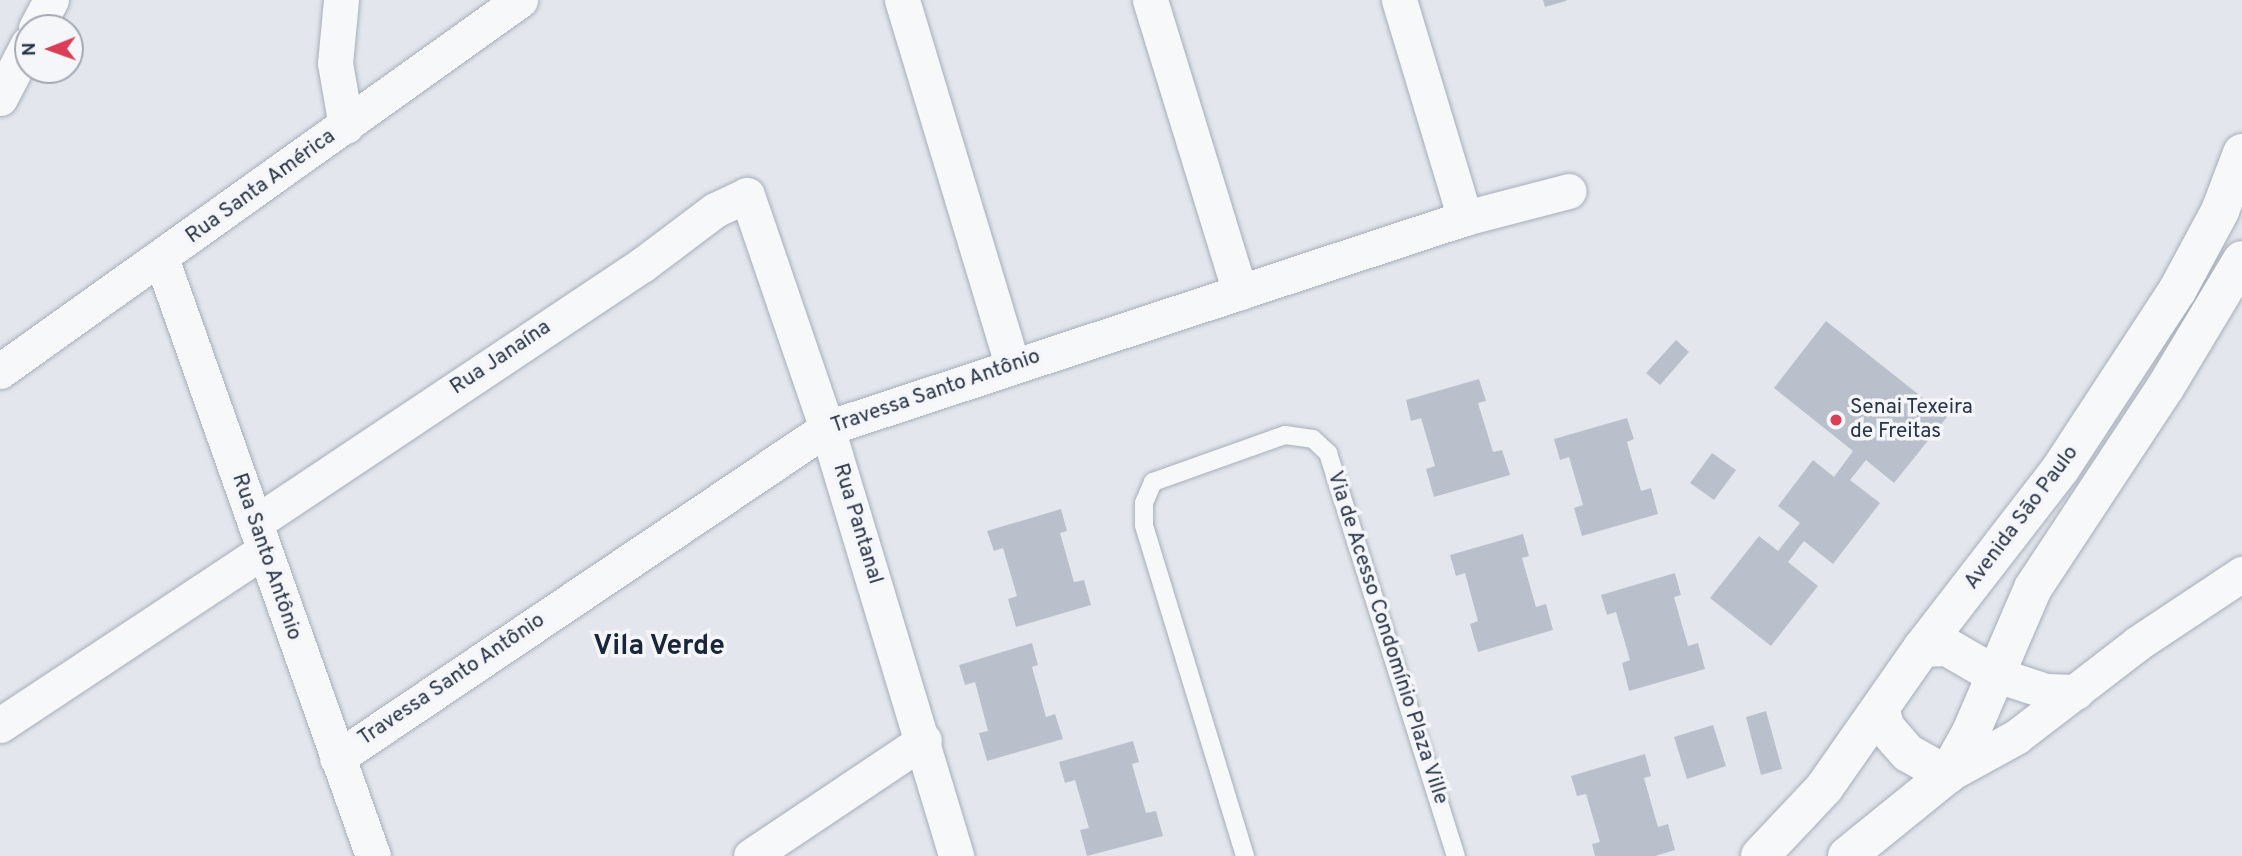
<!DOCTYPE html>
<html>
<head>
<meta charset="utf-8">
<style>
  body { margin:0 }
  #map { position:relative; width:2242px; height:856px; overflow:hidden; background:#e3e7ed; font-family:Overpass,sans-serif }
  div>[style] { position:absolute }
  .building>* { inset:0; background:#bac0cb }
  .roads { filter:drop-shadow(0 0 2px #a7aeb8) drop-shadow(0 0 2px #a7aeb8) }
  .service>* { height:18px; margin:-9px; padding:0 9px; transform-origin:9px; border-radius:9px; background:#f7f8fa }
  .minor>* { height:35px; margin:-17.5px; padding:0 17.5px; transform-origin:17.5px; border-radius:17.5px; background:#f7f8fa }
  .tertiary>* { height:38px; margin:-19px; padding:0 19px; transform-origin:19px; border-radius:19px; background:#f7f8fa }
  .dots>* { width:19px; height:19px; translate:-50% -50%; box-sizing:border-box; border:4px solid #f4f6f9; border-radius:50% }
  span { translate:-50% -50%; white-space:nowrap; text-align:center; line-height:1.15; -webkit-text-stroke:7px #f4f6f9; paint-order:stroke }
  .street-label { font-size:21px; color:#293447 }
  .poi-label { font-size:21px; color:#293447 }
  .left { translate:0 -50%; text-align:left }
  .district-label { font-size:28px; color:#1b2538; font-weight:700 }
  .north { position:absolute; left:14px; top:14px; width:70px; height:70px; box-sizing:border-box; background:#f4f6f9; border:2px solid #a3a8b2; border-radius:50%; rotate:269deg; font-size:19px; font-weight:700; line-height:28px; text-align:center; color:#293447 }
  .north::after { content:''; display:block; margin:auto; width:24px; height:32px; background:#dc3e55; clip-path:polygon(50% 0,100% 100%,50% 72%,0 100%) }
</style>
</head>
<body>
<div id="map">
  <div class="building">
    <i style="clip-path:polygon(1543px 0,1566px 0,1566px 1px,1545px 7px)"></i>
    <i style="clip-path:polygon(1826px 321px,1947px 417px,1894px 483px,1866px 460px,1850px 480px,1880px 503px,1833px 564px,1804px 541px,1788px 562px,1818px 586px,1771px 646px,1710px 598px,1759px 536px,1778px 551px,1800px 523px,1778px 506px,1813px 460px,1834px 477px,1853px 451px,1774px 388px)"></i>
    <i style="clip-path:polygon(1676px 340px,1689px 352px,1660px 385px,1646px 373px)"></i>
    <i style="clip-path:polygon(1479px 379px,1486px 401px,1478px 403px,1493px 452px,1502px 450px,1510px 475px,1434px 497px,1426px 469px,1435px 466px,1421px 418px,1411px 421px,1406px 400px)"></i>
    <i style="clip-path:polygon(1627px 418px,1634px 439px,1627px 442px,1641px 491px,1651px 488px,1658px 514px,1582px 536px,1574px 508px,1583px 505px,1569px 457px,1560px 460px,1554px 439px)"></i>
    <i style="clip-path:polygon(1712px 453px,1736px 470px,1714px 500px,1690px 483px)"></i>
    <i style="clip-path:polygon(1061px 509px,1067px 531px,1060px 533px,1074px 582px,1084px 580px,1091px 605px,1016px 627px,1008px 599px,1017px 596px,1003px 548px,994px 551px,987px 531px)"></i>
    <i style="clip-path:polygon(1523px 534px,1529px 556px,1522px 558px,1536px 607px,1546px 604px,1553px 630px,1478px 652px,1470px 624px,1478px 621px,1465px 573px,1456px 576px,1450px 555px)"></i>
    <i style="clip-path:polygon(1675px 573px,1681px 595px,1674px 597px,1688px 646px,1698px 643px,1705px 669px,1629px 691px,1622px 663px,1630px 660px,1616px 612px,1607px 615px,1601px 595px)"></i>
    <i style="clip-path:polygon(1032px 643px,1038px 665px,1032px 667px,1046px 717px,1055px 714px,1063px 739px,987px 761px,979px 733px,988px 731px,975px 682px,965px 685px,959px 665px)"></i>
    <i style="clip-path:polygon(1766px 711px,1782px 769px,1761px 775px,1746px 717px)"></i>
    <i style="clip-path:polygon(1713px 725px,1726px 766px,1687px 779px,1674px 737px)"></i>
    <i style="clip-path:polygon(1133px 741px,1139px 762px,1132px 764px,1146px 813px,1156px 811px,1163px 836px,1087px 856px,1080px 830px,1089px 828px,1075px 780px,1065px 783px,1059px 762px)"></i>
    <i style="clip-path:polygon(1645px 754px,1651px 776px,1644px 778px,1658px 827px,1668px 824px,1675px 850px,1655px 856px,1595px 856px,1592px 844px,1600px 842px,1586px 794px,1577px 796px,1571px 776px)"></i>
  </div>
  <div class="roads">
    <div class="service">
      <i style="left:1245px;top:856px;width:346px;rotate:-107deg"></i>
      <i style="left:1144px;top:525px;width:22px;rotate:-90deg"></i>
      <i style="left:1144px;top:503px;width:23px;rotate:-67deg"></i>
      <i style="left:1153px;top:482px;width:140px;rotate:-19.6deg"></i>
      <i style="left:1285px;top:435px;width:28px;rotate:8deg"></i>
      <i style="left:1313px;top:439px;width:21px;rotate:43deg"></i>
      <i style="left:1328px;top:453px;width:423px;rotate:72.4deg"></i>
    </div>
    <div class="minor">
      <i style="left:341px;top:0;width:63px;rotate:95.4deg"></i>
      <i style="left:335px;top:63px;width:64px;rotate:80.1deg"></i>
      <i style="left:902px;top:0;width:380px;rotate:73.2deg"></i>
      <i style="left:1150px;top:0;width:306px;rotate:72.9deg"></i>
      <i style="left:1399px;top:0;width:228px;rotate:73.2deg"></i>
      <i style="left:36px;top:28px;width:32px;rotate:-62deg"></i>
      <i style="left:0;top:98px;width:61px;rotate:-62.6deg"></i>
      <i style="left:161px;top:258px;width:634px;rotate:70.48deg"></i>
      <i style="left:0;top:371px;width:639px;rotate:-35.51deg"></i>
      <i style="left:255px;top:523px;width:465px;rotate:-33.7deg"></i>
      <i style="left:642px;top:265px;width:91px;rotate:-37deg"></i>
      <i style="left:715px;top:210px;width:35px;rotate:-25deg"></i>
      <i style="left:747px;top:195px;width:246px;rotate:71.1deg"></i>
      <i style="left:827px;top:428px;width:447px;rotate:73.2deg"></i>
      <i style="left:1994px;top:674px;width:55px;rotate:18.1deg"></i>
      <i style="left:2046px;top:691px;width:30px;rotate:2deg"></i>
      <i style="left:0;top:725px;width:315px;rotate:-33.5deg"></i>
      <i style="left:337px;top:758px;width:591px;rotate:-33.96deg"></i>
      <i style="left:827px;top:428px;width:672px;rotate:-18.22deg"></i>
      <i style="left:1465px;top:218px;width:107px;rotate:-14.6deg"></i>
      <i style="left:1947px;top:775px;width:79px;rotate:-28.8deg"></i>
      <i style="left:2016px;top:737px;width:154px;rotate:-37.6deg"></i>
      <i style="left:2138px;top:643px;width:125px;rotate:-33.6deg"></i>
      <i style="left:751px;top:856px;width:208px;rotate:-33.8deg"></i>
    </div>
    <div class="tertiary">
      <i style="left:1922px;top:648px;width:25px;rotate:-2deg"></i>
      <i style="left:1947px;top:647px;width:54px;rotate:29.9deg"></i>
      <i style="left:1881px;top:712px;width:17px;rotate:73deg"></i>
      <i style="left:1886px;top:728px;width:33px;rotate:49deg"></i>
      <i style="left:1908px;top:753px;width:45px;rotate:29.4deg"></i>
      <i style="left:1760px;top:856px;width:93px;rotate:-46.7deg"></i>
      <i style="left:1824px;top:788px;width:171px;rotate:-55deg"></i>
      <i style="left:1922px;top:648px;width:227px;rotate:-52.3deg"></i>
      <i style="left:2061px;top:468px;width:212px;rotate:-56.8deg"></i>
      <i style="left:2177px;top:291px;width:91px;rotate:-61.7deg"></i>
      <i style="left:2220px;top:211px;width:62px;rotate:-69.2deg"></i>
      <i style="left:1847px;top:856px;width:129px;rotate:-39deg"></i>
      <i style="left:1947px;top:775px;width:49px;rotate:-60.8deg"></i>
      <i style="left:1971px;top:732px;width:157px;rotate:-66.7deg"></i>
      <i style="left:2033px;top:588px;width:240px;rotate:-56.6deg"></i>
      <i style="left:2165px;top:388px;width:149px;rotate:-59deg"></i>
    </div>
  </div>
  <div class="dots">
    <i style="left:1836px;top:420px;background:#dc3e55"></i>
  </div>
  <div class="street-label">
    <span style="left:261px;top:187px;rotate:-36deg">Rua Santa América</span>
    <span style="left:501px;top:358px;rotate:-34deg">Rua Janaína</span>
    <span style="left:936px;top:392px;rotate:-19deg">Travessa Santo Antônio</span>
    <span style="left:2022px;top:518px;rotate:-53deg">Avenida São Paulo</span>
    <span style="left:857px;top:524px;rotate:73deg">Rua Pantanal</span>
    <span style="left:266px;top:557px;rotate:71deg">Rua Santo Antônio</span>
    <span style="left:1387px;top:638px;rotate:72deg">Via de Acesso Condomínio Plaza Ville</span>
    <span style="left:452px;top:680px;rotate:-34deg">Travessa Santo Antônio</span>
  </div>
  <div class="poi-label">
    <span class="left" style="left:1850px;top:420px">Senai Texeira<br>de Freitas</span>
  </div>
  <div class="district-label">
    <span style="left:659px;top:647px">Vila Verde</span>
  </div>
  <div class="north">N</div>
</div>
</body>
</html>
